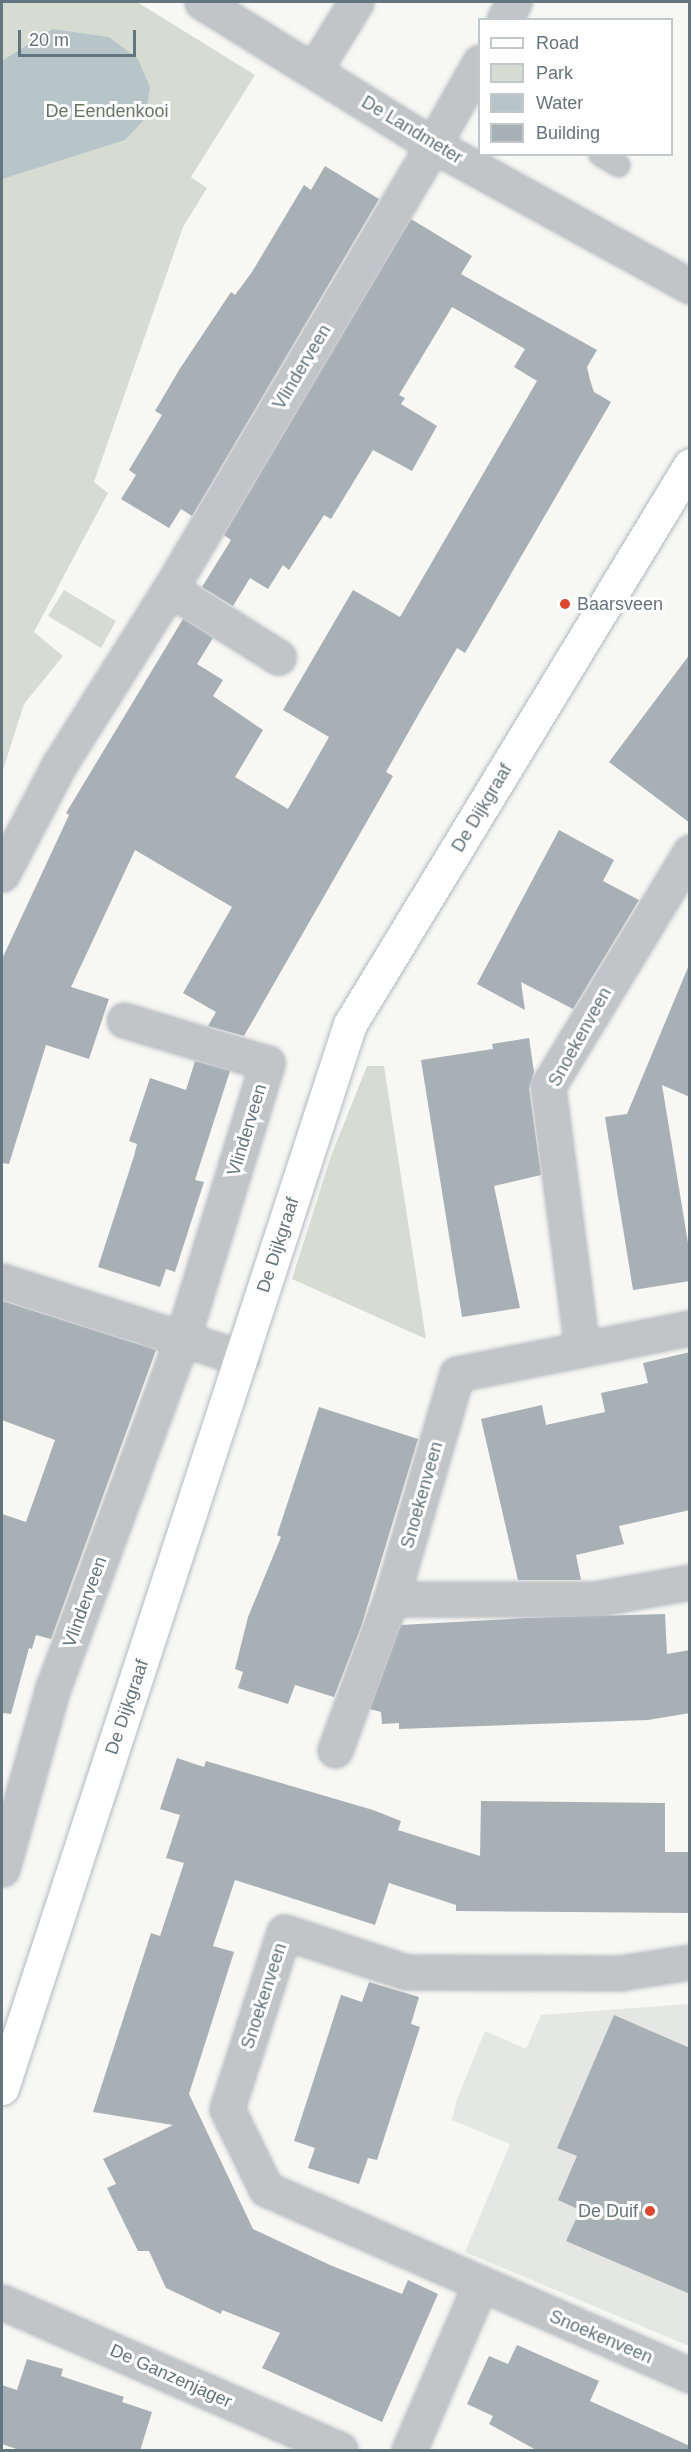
<!DOCTYPE html>
<html>
<head>
<meta charset="utf-8">
<style>
  body { margin:0 }
  #map { position:relative; width:691px; height:2452px; overflow:hidden; background:#f7f7f4; font-family:Helvetica,sans-serif }
  div>[style] { position:absolute }
  .built>* { inset:0; background:#e5e7e5 }
  .green>* { inset:0; background:#d7dcd3 }
  .water>* { inset:0; background:#b7c5c8 }
  .building>* { inset:0; background:#a7b1b5 }
  .roads { filter:drop-shadow(0 0 2px #b3b9bd) drop-shadow(0 0 2px #b3b9bd) }
  .lane>* { height:21px; margin:-10.5px; padding:0 10.5px; transform-origin:10.5px; border-radius:10.5px; background:#c1c5c8 }
  .street>* { height:33px; margin:-16.5px; padding:0 16.5px; transform-origin:16.5px; border-radius:16.5px; background:#c1c5c8 }
  .secondary>* { height:33px; margin:-16.5px; padding:0 16.5px; transform-origin:16.5px; border-radius:16.5px; background:#fff }
  .dots>* { width:16px; height:16px; translate:-50% -50%; box-sizing:border-box; border:3px solid #fff; border-radius:50% }
  span { translate:-50% -50%; white-space:nowrap; text-align:center; line-height:1.15; -webkit-text-stroke:6px #fff; paint-order:stroke }
  .park-label { font-size:18px; color:#677761 }
  .street-label { font-size:18px; color:#63757e }
  .poi-label { font-size:18px; color:#63757e }
  .left { translate:0 -50%; text-align:left }
  .right { translate:-100% -50%; text-align:right }
  .frame { position:absolute; inset:0; border:3px solid #63757e; pointer-events:none }
  .legend { position:absolute; left:478px; top:18px; width:195px; height:138px; box-sizing:border-box; background:#fff; border:2px solid #c1c8cb; margin:0; padding:8px 10px; list-style:none; font-size:18px; color:#63757e }
  .legend li { display:flex; align-items:center; gap:12px; height:30px }
  .legend b { width:30px; border:2px solid #c1c8cb }
  .scale { position:absolute; left:18px; top:30px; width:118px; height:27px; box-sizing:border-box; border:3px solid #63757e; border-top:0; padding-left:8px; font-size:18px; line-height:21px; white-space:nowrap; color:#63757e; -webkit-text-stroke:4px #fff; paint-order:stroke }
</style>
</head>
<body>
<div id="map">
  <div class="built">
    <i style="clip-path:polygon(689px 2004px,689px 2346px,465px 2252px,510px 2144px,452px 2120px,457px 2099px,485px 2031px,526px 2049px,541px 2015px)"></i>
  </div>
  <div class="green">
    <i style="clip-path:polygon(2px 2px,137px 2px,255px 75px,191px 177px,207px 188px,183px 227px,94px 482px,108px 493px,34px 632px,63px 656px,24px 704px,2px 773px)"></i>
    <i style="clip-path:polygon(64px 590px,116px 621px,101px 648px,48px 616px)"></i>
    <i style="clip-path:polygon(367px 1066px,384px 1066px,426px 1339px,292px 1279px,331px 1156px)"></i>
  </div>
  <div class="water">
    <i style="clip-path:polygon(52px 29px,109px 37px,138px 59px,150px 87px,145px 119px,125px 140px,2px 179px,2px 61px)"></i>
  </div>
  <div class="building">
    <i style="clip-path:polygon(325px 166px,379px 199px,192px 516px,181px 509px,169px 528px,121px 499px,136px 475px,129px 470px,162px 415px,155px 411px,179px 370px,231px 292px,235px 295px,252px 272px,304px 185px,311px 190px)"></i>
    <i style="clip-path:polygon(411px 219px,472px 256px,461px 274px,597px 350px,587px 367px,590px 380px,594px 392px,611px 402px,465px 653px,457px 648px,421px 710px,386px 772px,393px 776px,244px 1036px,208px 1026px,216px 1012px,183px 993px,232px 907px,135px 850px,71px 987px,109px 999px,89px 1059px,46px 1045px,9px 1164px,2px 1163px,2px 959px,69px 815px,66px 813px,183px 619px,213px 638px,197px 664px,223px 680px,213px 696px,263px 730px,235px 777px,288px 809px,329px 737px,283px 710px,353px 590px,400px 617px,537px 381px,514px 367px,525px 349px,452px 307px,399px 395px,405px 398px,401px 404px,437px 426px,412px 471px,373px 450px,331px 519px,324px 515px,289px 570px,283px 565px,268px 589px,250px 578px,233px 606px,202px 587px,231px 540px,224px 535px)"></i>
    <i style="clip-path:polygon(690px 654px,690px 823px,609px 762px)"></i>
    <i style="clip-path:polygon(559px 830px,614px 860px,603px 881px,639px 900px,573px 1009px,521px 982px,525px 1010px,477px 984px)"></i>
    <i style="clip-path:polygon(689px 965px,690px 1097px,662px 1085px,690px 1255px,690px 1281px,633px 1290px,605px 1117px,627px 1114px)"></i>
    <i style="clip-path:polygon(529px 1038px,534px 1072px,529px 1088px,541px 1175px,494px 1186px,520px 1308px,462px 1317px,421px 1060px,493px 1049px,492px 1044px)"></i>
    <i style="clip-path:polygon(195px 1061px,230px 1071px,195px 1180px,204px 1182px,175px 1272px,166px 1269px,160px 1287px,98px 1267px,134px 1156px,137px 1144px,129px 1141px,150px 1078px,186px 1090px)"></i>
    <i style="clip-path:polygon(2px 1301px,156px 1350px,51px 1639px,36px 1635px,32px 1649px,29px 1648px,11px 1714px,2px 1713px,2px 1514px,26px 1522px,55px 1440px,2px 1420px)"></i>
    <i style="clip-path:polygon(690px 1352px,690px 1510px,619px 1526px,624px 1544px,576px 1555px,581px 1580px,518px 1580px,481px 1419px,542px 1405px,546px 1425px,605px 1412px,601px 1393px,648px 1383px,643px 1363px)"></i>
    <i style="clip-path:polygon(319px 1407px,418px 1439px,361px 1627px,334px 1697px,295px 1685px,288px 1704px,238px 1688px,243px 1672px,235px 1669px,248px 1617px,281px 1537px,277px 1535px)"></i>
    <i style="clip-path:polygon(665px 1614px,667px 1654px,690px 1650px,690px 1713px,648px 1720px,399px 1729px,399px 1723px,382px 1724px,381px 1712px,370px 1709px,401px 1625px,526px 1618px)"></i>
    <i style="clip-path:polygon(177px 1758px,204px 1767px,206px 1761px,373px 1810px,401px 1821px,398px 1830px,480px 1856px,481px 1801px,665px 1803px,665px 1852px,690px 1852px,690px 1913px,456px 1911px,456px 1905px,389px 1883px,375px 1925px,235px 1880px,213px 1946px,234px 1952px,189px 2094px,253px 2229px,330px 2265px,402px 2294px,408px 2280px,438px 2294px,382px 2422px,262px 2368px,280px 2333px,222px 2310px,221px 2314px,166px 2288px,149px 2251px,138px 2251px,107px 2188px,116px 2184px,103px 2159px,173px 2125px,93px 2112px,151px 1933px,160px 1936px,184px 1863px,166px 1858px,180px 1815px,160px 1809px)"></i>
    <i style="clip-path:polygon(369px 1982px,419px 1997px,411px 2024px,420px 2027px,377px 2160px,368px 2158px,359px 2184px,308px 2168px,315px 2148px,294px 2141px,341px 1995px,362px 2002px)"></i>
    <i style="clip-path:polygon(614px 2015px,690px 2048px,690px 2294px,566px 2241px,580px 2210px,558px 2200px,577px 2156px,557px 2148px)"></i>
    <i style="clip-path:polygon(517px 2345px,599px 2381px,590px 2401px,690px 2446px,690px 2451px,538px 2451px,489px 2424px,493px 2416px,467px 2404px,489px 2356px,508px 2364px)"></i>
    <i style="clip-path:polygon(27px 2359px,63px 2369px,61px 2376px,124px 2397px,122px 2402px,152px 2412px,140px 2451px,22px 2451px,2px 2444px,2px 2385px,17px 2390px)"></i>
  </div>
  <div class="roads">
    <div class="lane">
      <i style="left:600px;top:154px;width:21px;rotate:31deg"></i>
    </div>
    <div class="street">
      <i style="left:202px;top:2px;width:272px;rotate:31.8deg"></i>
      <i style="left:433px;top:145px;width:293px;rotate:28.8deg"></i>
      <i style="left:504px;top:20px;width:21px;rotate:-61deg"></i>
      <i style="left:314px;top:70px;width:80px;rotate:-58.3deg"></i>
      <i style="left:170px;top:589px;width:128px;rotate:32.2deg"></i>
      <i style="left:2px;top:874px;width:123px;rotate:-62.4deg"></i>
      <i style="left:59px;top:765px;width:208px;rotate:-57.8deg"></i>
      <i style="left:170px;top:589px;width:516px;rotate:-59.36deg"></i>
      <i style="left:433px;top:145px;width:95px;rotate:-60.5deg"></i>
      <i style="left:2px;top:1281px;width:252px;rotate:17.8deg"></i>
      <i style="left:582px;top:1349px;width:265px;rotate:-97.4deg"></i>
      <i style="left:548px;top:1086px;width:274px;rotate:-58.7deg"></i>
      <i style="left:391px;top:1599px;width:234px;rotate:-73.7deg"></i>
      <i style="left:457px;top:1374px;width:237px;rotate:-11.2deg"></i>
      <i style="left:335px;top:1750px;width:161px;rotate:-69.7deg"></i>
      <i style="left:391px;top:1599px;width:204px"></i>
      <i style="left:595px;top:1599px;width:97px;rotate:-10.1deg"></i>
      <i style="left:2px;top:1869px;width:188px;rotate:-74.3deg"></i>
      <i style="left:53px;top:1688px;width:371px;rotate:-69.7deg"></i>
      <i style="left:182px;top:1340px;width:290px;rotate:-72.9deg"></i>
      <i style="left:267px;top:1063px;width:149px;rotate:-163.3deg"></i>
      <i style="left:690px;top:1962px;width:71px;rotate:171.1deg"></i>
      <i style="left:620px;top:1973px;width:214px;rotate:-179.7deg"></i>
      <i style="left:406px;top:1972px;width:128px;rotate:-161.8deg"></i>
      <i style="left:284px;top:1932px;width:186px;rotate:107.9deg"></i>
      <i style="left:227px;top:2109px;width:89px;rotate:64deg"></i>
      <i style="left:266px;top:2189px;width:463px;rotate:23.7deg"></i>
      <i style="left:2px;top:2302px;width:369px;rotate:23.6deg"></i>
      <i style="left:409px;top:2450px;width:180px;rotate:-66.7deg"></i>
    </div>
    <div class="secondary">
      <i style="left:2px;top:2088px;width:1119px;rotate:-71.89deg"></i>
      <i style="left:350px;top:1024px;width:654px;rotate:-58.69deg"></i>
    </div>
  </div>
  <div class="dots">
    <i style="left:565px;top:604px;background:#df472c"></i>
    <i style="left:650px;top:2211px;background:#df472c"></i>
  </div>
  <div class="park-label">
    <span style="left:107px;top:111px">De Eendenkooi</span>
  </div>
  <div class="street-label">
    <span style="left:412px;top:130px;rotate:31deg">De Landmeter</span>
    <span style="left:302px;top:367px;rotate:-59deg">Vlinderveen</span>
    <span style="left:482px;top:808px;rotate:-59deg">De Dijkgraaf</span>
    <span style="left:580px;top:1037px;rotate:-61deg">Snoekenveen</span>
    <span style="left:247px;top:1130px;rotate:-73deg">Vlinderveen</span>
    <span style="left:278px;top:1245px;rotate:-72deg">De Dijkgraaf</span>
    <span style="left:422px;top:1495px;rotate:-74deg">Snoekenveen</span>
    <span style="left:85px;top:1602px;rotate:-70deg">Vlinderveen</span>
    <span style="left:127px;top:1707px;rotate:-71deg">De Dijkgraaf</span>
    <span style="left:264px;top:1996px;rotate:-72deg">Snoekenveen</span>
    <span style="left:601px;top:2337px;rotate:23deg">Snoekenveen</span>
    <span style="left:171px;top:2376px;rotate:24deg">De Ganzenjager</span>
  </div>
  <div class="poi-label">
    <span class="left" style="left:577px;top:604px">Baarsveen</span>
    <span class="right" style="left:638px;top:2211px">De Duif</span>
  </div>
  <div class="frame"></div>
  <ul class="legend">
  <li><b style="height:8px;background:#fff"></b>Road</li>
  <li><b style="height:16px;background:#d7dcd3"></b>Park</li>
  <li><b style="height:16px;background:#b7c5c8"></b>Water</li>
  <li><b style="height:16px;background:#a7b1b5"></b>Building</li>
  </ul>
  <div class="scale">20 m</div>
</div>
</body>
</html>
